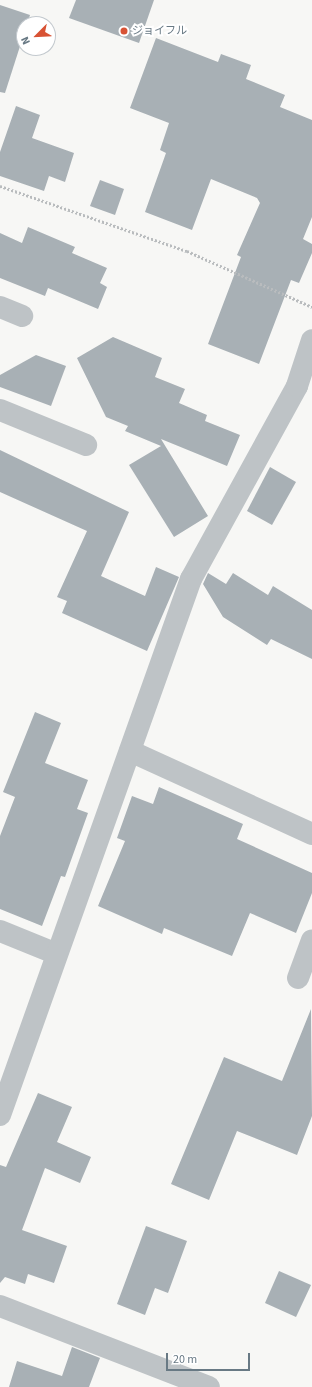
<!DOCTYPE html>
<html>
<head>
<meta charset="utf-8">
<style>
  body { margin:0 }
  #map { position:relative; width:312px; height:1387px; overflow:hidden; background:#f7f7f5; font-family:"Source Sans 3","Noto Sans JP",sans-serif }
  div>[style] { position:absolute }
  .building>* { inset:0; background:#a8b0b5 }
  .path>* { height:2.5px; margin-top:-1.25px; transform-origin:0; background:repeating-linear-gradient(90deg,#b9bcbe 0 2px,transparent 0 4px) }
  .street>* { height:22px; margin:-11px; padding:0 11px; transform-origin:11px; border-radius:11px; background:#bec3c6 }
  .dots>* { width:11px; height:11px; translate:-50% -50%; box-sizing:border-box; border:2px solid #fff; border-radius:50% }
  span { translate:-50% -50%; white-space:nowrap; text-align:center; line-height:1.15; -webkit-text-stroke:4px #fff; paint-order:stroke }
  .poi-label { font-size:11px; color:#687984 }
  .left { translate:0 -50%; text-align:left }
  .north { position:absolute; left:16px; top:16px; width:40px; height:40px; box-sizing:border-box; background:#fff; border:1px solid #c3c9ce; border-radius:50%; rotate:246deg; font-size:11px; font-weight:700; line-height:16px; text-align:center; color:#687984 }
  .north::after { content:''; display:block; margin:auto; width:14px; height:18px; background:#d85234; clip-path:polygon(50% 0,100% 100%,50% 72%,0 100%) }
  .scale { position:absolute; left:166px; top:1353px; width:84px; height:18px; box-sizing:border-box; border:2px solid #687984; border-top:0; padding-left:5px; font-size:12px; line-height:14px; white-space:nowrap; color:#687984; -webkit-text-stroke:3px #fff; paint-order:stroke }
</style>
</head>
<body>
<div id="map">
  <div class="building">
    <i style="clip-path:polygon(76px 0,154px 0,139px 43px,69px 18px)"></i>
    <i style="clip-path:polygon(0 5px,30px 15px,5px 93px,0 92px)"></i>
    <i style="clip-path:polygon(156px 38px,218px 62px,221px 54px,251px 65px,246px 79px,285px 95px,280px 107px,312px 120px,312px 217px,303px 239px,312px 244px,312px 253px,299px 283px,291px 280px,259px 364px,208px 344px,241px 257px,237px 255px,260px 203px,257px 198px,211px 179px,192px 230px,145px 212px,166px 153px,160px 150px,169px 123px,130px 108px)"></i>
    <i style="clip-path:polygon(16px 106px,40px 115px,32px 138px,74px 153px,65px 182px,49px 176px,44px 191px,0 176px,0 152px)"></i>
    <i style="clip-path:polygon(100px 180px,124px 189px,115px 215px,90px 206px)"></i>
    <i style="clip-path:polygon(28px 227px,75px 247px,72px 253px,107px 268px,100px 283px,107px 287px,98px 309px,48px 288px,45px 296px,0 278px,0 233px,22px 243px)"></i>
    <i style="clip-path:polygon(113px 337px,162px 358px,155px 377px,185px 389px,179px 403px,207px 415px,205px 421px,240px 435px,227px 466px,161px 439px,208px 516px,174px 537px,129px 465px,161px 446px,125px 431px,128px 426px,106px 417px,77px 358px)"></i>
    <i style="clip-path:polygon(36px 355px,66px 366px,51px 406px,0 387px,0 375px)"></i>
    <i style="clip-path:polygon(0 450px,129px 512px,101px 576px,145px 596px,156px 567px,179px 577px,147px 651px,62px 613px,67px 601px,57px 597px,87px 531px,0 492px)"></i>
    <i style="clip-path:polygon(270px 467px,296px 482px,272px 525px,247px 511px)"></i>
    <i style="clip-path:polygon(208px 573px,226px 584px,233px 573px,268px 595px,273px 586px,312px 610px,312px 659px,271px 639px,267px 645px,223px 617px,203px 584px)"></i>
    <i style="clip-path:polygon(35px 712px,61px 723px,45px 763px,88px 780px,77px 809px,88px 813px,65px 877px,61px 876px,42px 926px,0 909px,0 836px,15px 797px,3px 792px)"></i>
    <i style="clip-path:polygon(159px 787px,243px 824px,237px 839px,312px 873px,312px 893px,296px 933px,250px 913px,232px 956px,164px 928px,162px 934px,98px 906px,125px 841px,117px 838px,132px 796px,153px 804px)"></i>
    <i style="clip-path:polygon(311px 1009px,312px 1116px,297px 1155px,237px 1131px,209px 1200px,171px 1184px,224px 1057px,282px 1081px)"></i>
    <i style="clip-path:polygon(38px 1093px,72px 1107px,57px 1142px,91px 1157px,80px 1183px,45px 1168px,22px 1230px,67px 1246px,54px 1283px,28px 1274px,25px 1284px,5px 1277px,0 1283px,0 1165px,6px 1167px)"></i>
    <i style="clip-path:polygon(146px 1226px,187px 1241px,168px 1293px,155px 1288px,145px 1315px,117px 1304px)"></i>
    <i style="clip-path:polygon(279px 1271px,311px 1285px,296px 1317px,265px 1303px)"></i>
    <i style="clip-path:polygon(72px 1347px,100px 1358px,89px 1387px,9px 1387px,17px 1361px,62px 1376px)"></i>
  </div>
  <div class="path">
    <i style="left:0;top:186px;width:198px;rotate:19.2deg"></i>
    <i style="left:187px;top:251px;width:137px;rotate:24.1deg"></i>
  </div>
  <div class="street">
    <i style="left:0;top:307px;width:24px;rotate:22deg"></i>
    <i style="left:0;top:410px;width:93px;rotate:22.1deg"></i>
    <i style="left:130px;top:751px;width:200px;rotate:24.5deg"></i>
    <i style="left:0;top:931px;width:61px;rotate:22deg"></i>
    <i style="left:298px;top:978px;width:40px;rotate:-69.8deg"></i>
    <i style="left:0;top:1115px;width:569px;rotate:-70.39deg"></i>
    <i style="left:191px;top:579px;width:220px;rotate:-61.2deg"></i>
    <i style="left:297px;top:386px;width:48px;rotate:-71.9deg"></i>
    <i style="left:0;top:1306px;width:224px;rotate:21.2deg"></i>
  </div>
  <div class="dots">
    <i style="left:124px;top:31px;background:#d85234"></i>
  </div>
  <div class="poi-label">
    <span class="left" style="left:132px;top:31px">ジョイフル</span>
  </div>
  <div class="north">N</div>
  <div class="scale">20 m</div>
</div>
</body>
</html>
